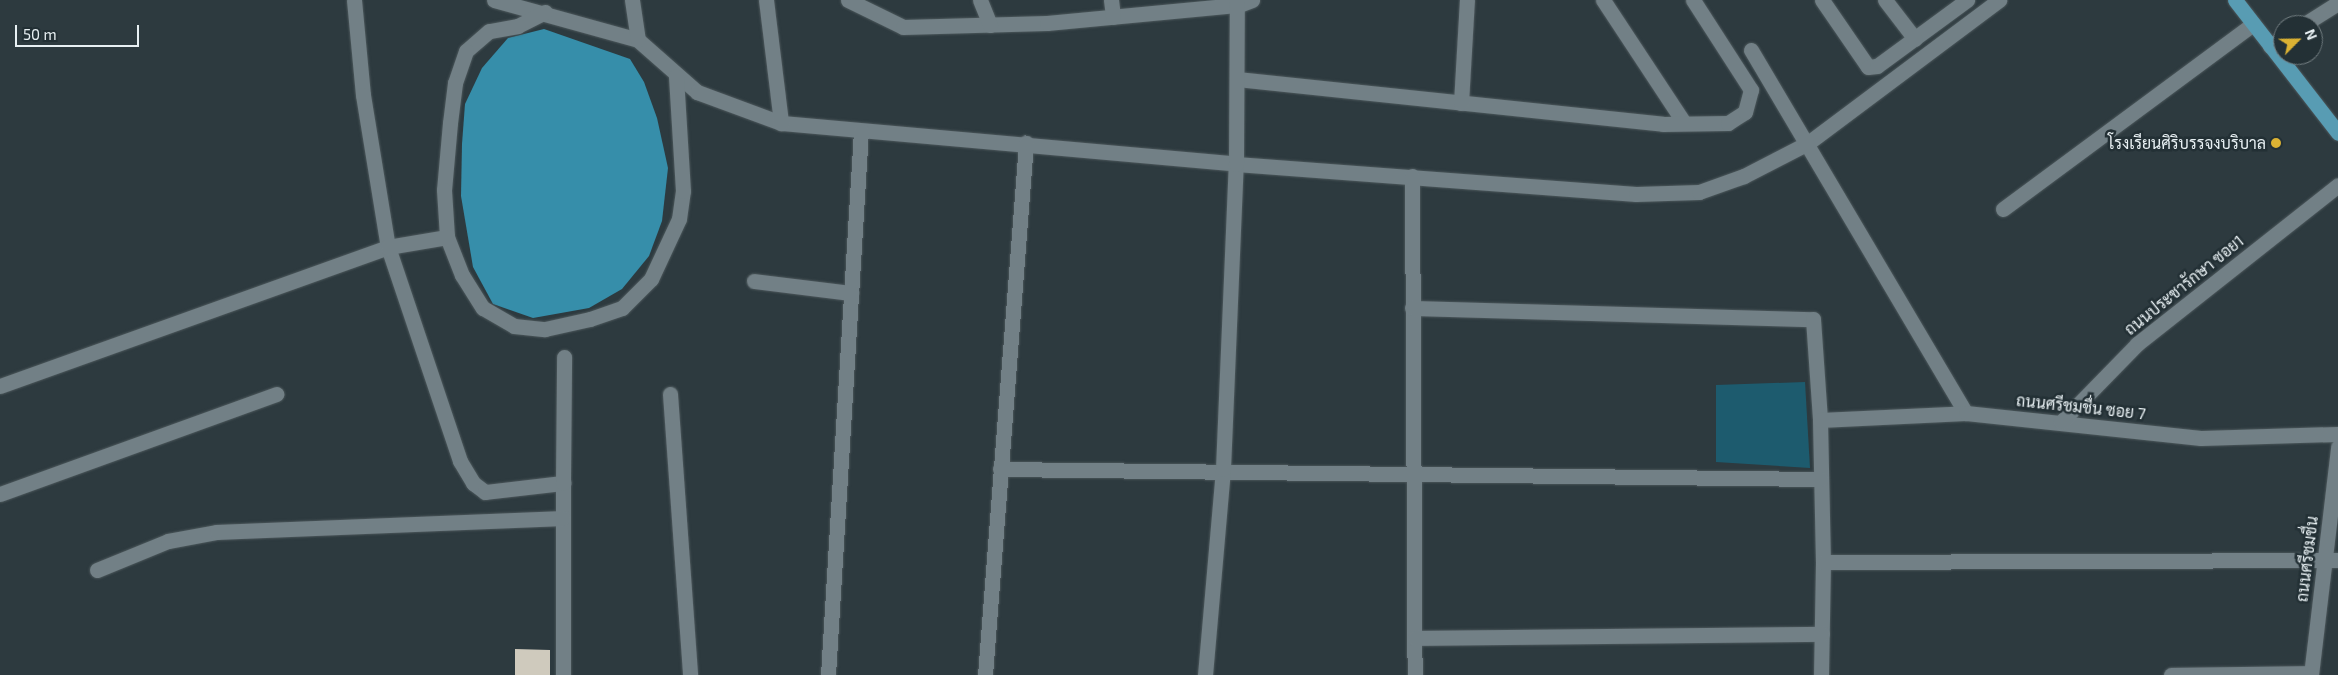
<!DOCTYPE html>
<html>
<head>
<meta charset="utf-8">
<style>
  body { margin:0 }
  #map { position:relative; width:2338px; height:675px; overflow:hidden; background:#2d3a3f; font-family:"Exo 2",Sarabun,sans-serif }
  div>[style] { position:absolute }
  .green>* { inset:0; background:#1d5b6e }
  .water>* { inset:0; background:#368eaa }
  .building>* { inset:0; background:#cfcabd }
  .roads { filter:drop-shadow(0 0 1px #4c575b) drop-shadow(0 0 1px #4c575b) }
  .minor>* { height:15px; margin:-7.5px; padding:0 7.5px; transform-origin:7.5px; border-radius:7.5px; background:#728086 }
  .major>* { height:15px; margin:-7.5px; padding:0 7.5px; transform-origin:7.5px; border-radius:7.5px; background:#589cb3 }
  .dots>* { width:14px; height:14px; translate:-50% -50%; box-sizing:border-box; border:2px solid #233035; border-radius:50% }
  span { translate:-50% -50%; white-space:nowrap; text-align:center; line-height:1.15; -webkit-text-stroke:5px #233035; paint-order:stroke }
  .poi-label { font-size:16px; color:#e8f0f3 }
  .right { translate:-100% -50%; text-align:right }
  .street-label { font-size:16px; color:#e8f0f3 }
  .north { position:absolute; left:2273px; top:15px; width:50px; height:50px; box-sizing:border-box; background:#233035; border:1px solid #727d81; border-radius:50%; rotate:67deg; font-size:14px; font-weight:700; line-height:20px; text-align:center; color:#e8f0f3 }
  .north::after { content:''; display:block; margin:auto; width:18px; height:22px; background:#dbb233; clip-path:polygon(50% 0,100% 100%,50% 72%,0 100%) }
  .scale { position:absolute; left:15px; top:25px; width:124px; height:22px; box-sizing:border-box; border:2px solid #e8f0f3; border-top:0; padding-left:6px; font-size:15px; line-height:18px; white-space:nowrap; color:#e8f0f3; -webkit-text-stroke:4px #233035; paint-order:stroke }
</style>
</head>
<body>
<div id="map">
  <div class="green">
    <i style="clip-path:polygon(1805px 382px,1810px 468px,1716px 462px,1716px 385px)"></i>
  </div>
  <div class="water">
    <i style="clip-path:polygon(544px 29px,630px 59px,644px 82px,657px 118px,668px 168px,662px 221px,649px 256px,622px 289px,589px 308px,533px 318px,493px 304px,473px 267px,461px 196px,462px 144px,465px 104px,482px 68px,508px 38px)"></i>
  </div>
  <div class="building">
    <i style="clip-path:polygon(515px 649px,550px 650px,550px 675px,515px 675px)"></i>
  </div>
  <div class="roads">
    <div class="minor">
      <i style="left:354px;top:0;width:95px;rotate:84.6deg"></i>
      <i style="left:363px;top:95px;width:154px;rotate:80.7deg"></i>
      <i style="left:388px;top:247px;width:226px;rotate:71.4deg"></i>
      <i style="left:460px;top:461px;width:26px;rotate:59deg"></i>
      <i style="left:473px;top:483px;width:15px;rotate:37deg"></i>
      <i style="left:485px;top:492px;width:79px;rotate:-6.6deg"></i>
      <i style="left:563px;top:483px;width:192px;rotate:90deg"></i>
      <i style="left:494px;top:0;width:149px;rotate:15.5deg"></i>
      <i style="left:638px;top:40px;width:79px;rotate:41.4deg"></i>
      <i style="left:697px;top:92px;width:90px;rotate:20.3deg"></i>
      <i style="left:781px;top:123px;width:457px;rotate:5.1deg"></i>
      <i style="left:1236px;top:164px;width:401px;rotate:4.3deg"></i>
      <i style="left:1636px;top:194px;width:63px;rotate:-1.8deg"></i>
      <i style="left:1699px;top:192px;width:48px;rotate:-19.6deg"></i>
      <i style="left:1744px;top:176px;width:72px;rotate:-27.3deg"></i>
      <i style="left:1808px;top:143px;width:239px;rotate:-36.8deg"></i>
      <i style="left:632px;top:0;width:40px;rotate:81.5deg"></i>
      <i style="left:766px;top:0;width:124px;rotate:83deg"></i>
      <i style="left:848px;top:0;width:61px;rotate:26.1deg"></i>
      <i style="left:903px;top:27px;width:144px;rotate:-1.6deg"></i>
      <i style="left:1047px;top:23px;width:193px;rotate:-5.4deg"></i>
      <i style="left:1239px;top:5px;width:14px;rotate:-21deg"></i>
      <i style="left:980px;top:0;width:27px;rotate:68deg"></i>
      <i style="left:1111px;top:0;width:17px;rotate:83deg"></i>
      <i style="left:1603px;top:0;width:147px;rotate:56.6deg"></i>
      <i style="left:1822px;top:0;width:81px;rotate:55.5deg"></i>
      <i style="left:1868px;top:67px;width:9px;rotate:-6deg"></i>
      <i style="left:1877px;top:66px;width:112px;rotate:-36.3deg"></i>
      <i style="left:1885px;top:0;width:49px;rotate:52.4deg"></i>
      <i style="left:545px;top:12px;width:30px;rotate:153deg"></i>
      <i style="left:518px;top:26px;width:29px;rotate:170deg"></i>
      <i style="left:489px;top:31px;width:30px;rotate:139deg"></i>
      <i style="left:466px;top:51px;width:34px;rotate:109deg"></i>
      <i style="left:455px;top:83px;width:40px;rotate:97.1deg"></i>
      <i style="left:450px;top:123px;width:67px;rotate:95.1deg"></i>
      <i style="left:444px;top:190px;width:47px;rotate:86.3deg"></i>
      <i style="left:447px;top:237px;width:41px;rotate:68.5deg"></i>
      <i style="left:462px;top:275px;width:39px;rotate:58deg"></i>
      <i style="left:483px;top:308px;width:36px;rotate:30deg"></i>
      <i style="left:514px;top:326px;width:31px;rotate:6deg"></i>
      <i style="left:545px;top:329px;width:46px;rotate:-12.5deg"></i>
      <i style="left:590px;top:319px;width:34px;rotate:-19deg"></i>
      <i style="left:622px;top:308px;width:41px;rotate:-45deg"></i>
      <i style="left:651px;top:279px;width:66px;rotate:-65deg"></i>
      <i style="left:679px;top:219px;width:28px;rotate:-82deg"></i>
      <i style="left:683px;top:191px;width:115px;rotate:-93.5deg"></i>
      <i style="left:2303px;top:25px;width:41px;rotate:-32.2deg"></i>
      <i style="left:2270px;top:46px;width:15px;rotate:-32deg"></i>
      <i style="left:1751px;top:50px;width:422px;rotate:59.4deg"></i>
      <i style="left:1237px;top:79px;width:428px;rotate:6deg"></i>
      <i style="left:1663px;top:124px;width:65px;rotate:-0.9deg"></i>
      <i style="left:1728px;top:123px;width:20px;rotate:-33deg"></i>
      <i style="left:1745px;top:112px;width:23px;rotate:-75deg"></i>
      <i style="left:1751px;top:90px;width:107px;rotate:-122.8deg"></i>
      <i style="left:1461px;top:103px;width:103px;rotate:-86.7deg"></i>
      <i style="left:1412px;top:176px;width:499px;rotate:89.7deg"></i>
      <i style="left:2003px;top:209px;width:311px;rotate:-36.5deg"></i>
      <i style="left:754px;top:281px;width:98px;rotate:7.1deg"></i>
      <i style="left:1412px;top:308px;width:401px;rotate:1.6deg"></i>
      <i style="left:1813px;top:319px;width:101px;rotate:86deg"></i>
      <i style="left:1820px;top:420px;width:142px;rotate:88.8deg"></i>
      <i style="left:1823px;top:562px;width:113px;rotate:91deg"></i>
      <i style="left:0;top:386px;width:412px;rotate:-19.7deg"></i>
      <i style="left:388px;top:247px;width:60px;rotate:-9.6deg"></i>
      <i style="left:670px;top:394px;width:282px;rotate:85.9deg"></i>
      <i style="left:1820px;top:420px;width:146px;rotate:-2.7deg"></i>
      <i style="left:1966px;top:413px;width:236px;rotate:6.1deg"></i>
      <i style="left:2201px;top:438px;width:137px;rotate:-1.7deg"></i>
      <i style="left:2061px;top:422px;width:109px;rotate:-45.7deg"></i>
      <i style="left:2137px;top:344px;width:256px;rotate:-38.3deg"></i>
      <i style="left:1000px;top:469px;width:821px;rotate:0.7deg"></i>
      <i style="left:563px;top:483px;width:126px;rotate:-89.5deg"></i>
      <i style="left:0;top:494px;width:294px;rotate:-19.9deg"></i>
      <i style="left:1823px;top:562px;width:515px;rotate:-0.22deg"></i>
      <i style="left:97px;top:570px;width:77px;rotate:-22.2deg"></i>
      <i style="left:168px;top:541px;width:50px;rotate:-10.4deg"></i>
      <i style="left:217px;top:532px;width:346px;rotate:-2.3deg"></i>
      <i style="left:1415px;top:638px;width:407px;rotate:-0.6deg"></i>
      <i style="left:828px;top:675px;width:545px;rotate:-86.53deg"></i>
      <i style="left:985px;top:675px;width:534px;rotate:-85.59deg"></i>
      <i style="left:1205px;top:675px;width:207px;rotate:-85deg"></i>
      <i style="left:1223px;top:469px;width:305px;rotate:-87.6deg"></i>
      <i style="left:1236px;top:164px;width:164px;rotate:-89.7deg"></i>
      <i style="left:2171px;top:675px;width:140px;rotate:-0.8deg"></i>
      <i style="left:2311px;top:675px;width:230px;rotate:-83.2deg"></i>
    </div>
    <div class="major">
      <i style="left:2235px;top:0;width:168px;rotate:52.2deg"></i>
    </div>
  </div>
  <div class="dots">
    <i style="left:2276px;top:143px;background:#dbb233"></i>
  </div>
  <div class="poi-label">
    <span class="right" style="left:2266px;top:143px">โรงเรียนศิริบรรจงบริบาล</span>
  </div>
  <div class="street-label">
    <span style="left:2184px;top:285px;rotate:-39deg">ถนนประชารักษา ซอย1</span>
    <span style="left:2081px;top:407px;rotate:6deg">ถนนศรีชมชื่น ซอย 7</span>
    <span style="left:2307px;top:559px;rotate:-83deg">ถนนศรีชมชื่น</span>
  </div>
  <div class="north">N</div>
  <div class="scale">50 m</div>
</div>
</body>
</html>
